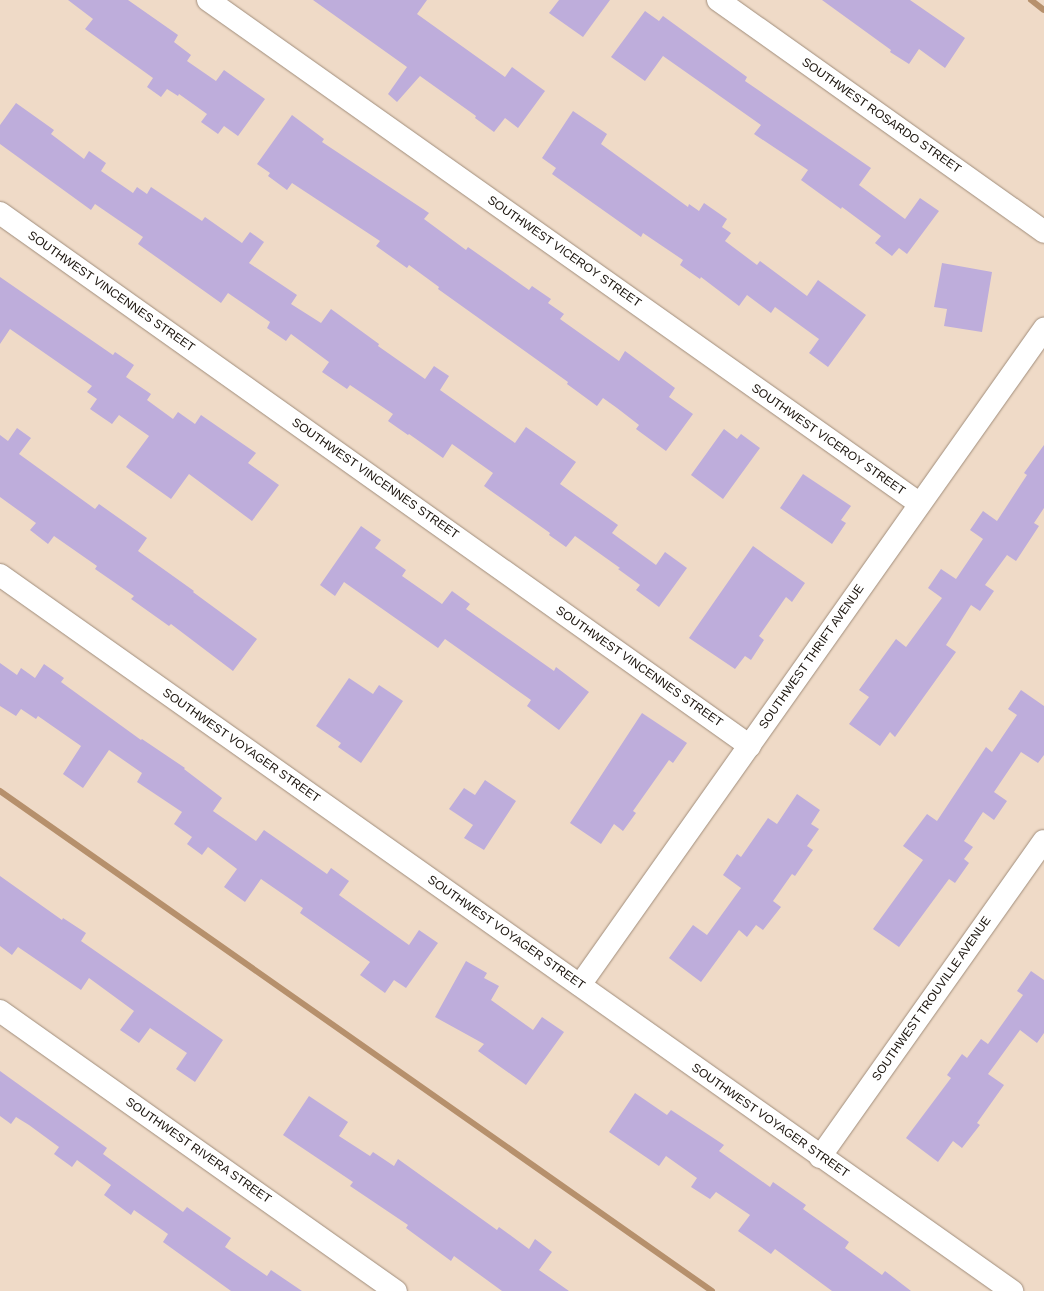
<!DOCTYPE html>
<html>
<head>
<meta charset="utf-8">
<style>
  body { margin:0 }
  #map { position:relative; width:1044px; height:1291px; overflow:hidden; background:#efdac7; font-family:Arial,sans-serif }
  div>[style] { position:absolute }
  .stream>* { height:6px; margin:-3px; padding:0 3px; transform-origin:3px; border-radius:3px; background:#b6906c }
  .building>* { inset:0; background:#beaddb }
  .roads { filter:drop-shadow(0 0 1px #a08d7b) drop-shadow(0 0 1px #a08d7b) }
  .minor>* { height:22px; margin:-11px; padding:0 11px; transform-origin:11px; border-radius:11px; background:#fff }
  span { translate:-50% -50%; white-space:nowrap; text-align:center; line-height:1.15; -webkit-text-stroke:3px #fff; paint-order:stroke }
  .street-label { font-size:12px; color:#1b140d }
</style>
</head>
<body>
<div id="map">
  <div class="stream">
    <i style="left:1031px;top:0;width:16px;rotate:38deg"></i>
    <i style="left:0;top:791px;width:870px;rotate:35.08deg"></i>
  </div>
  <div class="building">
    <i style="clip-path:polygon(68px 0,128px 0,178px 35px,174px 42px,191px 55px,187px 61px,216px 81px,224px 70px,265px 99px,238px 136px,224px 126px,218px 134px,201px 122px,207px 114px,179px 94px,178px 96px,167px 89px,161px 97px,147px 87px,153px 78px,85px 29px,93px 19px)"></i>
    <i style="clip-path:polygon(313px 0,427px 0,417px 14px,505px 77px,512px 67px,545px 91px,518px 128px,505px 118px,494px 132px,475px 118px,476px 116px,420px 76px,397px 102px,388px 94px,407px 67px)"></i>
    <i style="clip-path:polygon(559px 0,610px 0,583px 37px,549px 13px)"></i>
    <i style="clip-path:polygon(822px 0,910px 0,965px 38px,945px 68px,919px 49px,909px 64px,890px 52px,891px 50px)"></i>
    <i style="clip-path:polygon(645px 11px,659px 21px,663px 16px,747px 77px,745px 81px,871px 168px,859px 185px,905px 219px,920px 198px,939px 211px,907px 254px,899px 248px,892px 256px,875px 243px,881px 236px,842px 207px,841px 209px,801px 180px,808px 170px,754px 134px,761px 125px,663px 56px,645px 81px,611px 57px)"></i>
    <i style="clip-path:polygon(16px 103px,54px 130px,51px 134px,84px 159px,89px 151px,106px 163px,101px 171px,133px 193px,137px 187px,147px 194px,151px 187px,202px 221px,205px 217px,242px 243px,250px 232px,264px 242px,249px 263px,297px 295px,291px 304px,321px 323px,331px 309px,379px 344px,378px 346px,425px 379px,434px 366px,449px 376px,440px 390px,515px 443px,526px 427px,576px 462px,560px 484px,618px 525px,612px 533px,656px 565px,665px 552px,687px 568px,659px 607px,636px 590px,640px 585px,618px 569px,620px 568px,575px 536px,566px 547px,549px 535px,550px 533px,484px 486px,493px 473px,452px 444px,443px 458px,409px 434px,408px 435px,388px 421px,393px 414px,350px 385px,347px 389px,322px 372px,329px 362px,291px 334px,286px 341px,267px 328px,270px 322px,228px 293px,221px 303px,138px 244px,143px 237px,95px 204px,91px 210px,0 144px,0 125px)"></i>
    <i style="clip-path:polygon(573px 111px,607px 134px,601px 144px,688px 207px,689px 204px,699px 211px,704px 203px,727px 219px,722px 227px,731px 233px,725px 241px,757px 265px,760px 261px,807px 296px,818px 280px,866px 315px,828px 367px,809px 353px,819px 339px,775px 307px,771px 313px,747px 295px,739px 306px,701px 277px,700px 279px,680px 265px,683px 260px,643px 233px,641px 237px,552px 174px,556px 168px,542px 158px)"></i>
    <i style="clip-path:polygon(292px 115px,324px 139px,322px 142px,429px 213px,424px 219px,466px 250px,468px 247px,529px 290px,532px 286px,551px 299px,548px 303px,564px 314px,560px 319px,619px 361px,625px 351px,675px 388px,669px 397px,693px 414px,666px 451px,636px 429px,639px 425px,617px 408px,603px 398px,597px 406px,567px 384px,568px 382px,438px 289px,439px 287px,409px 265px,407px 268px,376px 246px,380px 241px,292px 183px,287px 190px,268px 176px,270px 173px,257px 164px)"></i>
    <i style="clip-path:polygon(942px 263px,992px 272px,982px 332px,944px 326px,947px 309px,934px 307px)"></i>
    <i style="clip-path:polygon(0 277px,113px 355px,115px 352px,134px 365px,126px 377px,151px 394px,147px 400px,173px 419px,178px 412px,195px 424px,201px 415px,256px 453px,248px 463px,279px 485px,252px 521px,189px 474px,171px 499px,126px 467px,149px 436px,119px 415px,112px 424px,90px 409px,97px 399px,87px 392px,92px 386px,10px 329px,0 344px)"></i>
    <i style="clip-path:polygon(17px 428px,31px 438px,19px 454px,95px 509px,99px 504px,147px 538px,138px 551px,194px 591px,193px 592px,257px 639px,233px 671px,171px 624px,169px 626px,131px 599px,134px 596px,95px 569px,97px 566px,54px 536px,48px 544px,30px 530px,36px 523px,0 497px,0 435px,8px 441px)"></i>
    <i style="clip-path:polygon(724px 429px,737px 439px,741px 434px,760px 448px,723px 499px,691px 475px)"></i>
    <i style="clip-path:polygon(1044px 445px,1044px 508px,1034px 523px,1039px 526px,1016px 561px,1007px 555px,985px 585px,994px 591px,980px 611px,971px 605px,946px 645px,956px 652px,895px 737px,890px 732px,880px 746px,849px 724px,869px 697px,859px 690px,896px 639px,906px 647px,942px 598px,928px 588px,941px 569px,956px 579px,983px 539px,970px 530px,983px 511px,997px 521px,1027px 475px,1024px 473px)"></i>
    <i style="clip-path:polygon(803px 474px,851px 506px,841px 520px,846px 523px,832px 544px,780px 508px)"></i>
    <i style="clip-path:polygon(361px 526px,381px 540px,375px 548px,406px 570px,402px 576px,442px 604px,452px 591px,470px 604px,466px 609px,554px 671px,556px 667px,589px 692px,559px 730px,527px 706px,531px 700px,445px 639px,438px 648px,344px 582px,335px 596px,320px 585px)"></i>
    <i style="clip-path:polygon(753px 546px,805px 583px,792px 602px,786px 597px,759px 636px,764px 640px,751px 660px,745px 656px,735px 669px,689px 638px)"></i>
    <i style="clip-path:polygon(0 663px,17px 675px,21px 668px,35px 678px,44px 664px,64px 678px,61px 682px,141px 740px,142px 739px,185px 768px,184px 769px,222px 798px,213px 811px,256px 841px,264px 830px,327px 874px,331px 868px,349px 881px,339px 895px,409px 945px,419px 930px,438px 943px,406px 988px,394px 980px,385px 993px,360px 975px,370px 962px,300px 913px,303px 908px,261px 879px,245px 902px,224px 887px,237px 869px,208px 847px,202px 855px,187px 844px,192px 837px,174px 824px,182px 812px,137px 782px,142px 773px,109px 750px,83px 788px,63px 774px,81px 746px,38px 716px,36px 719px,21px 709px,16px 716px,0 706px)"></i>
    <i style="clip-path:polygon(349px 678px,373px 694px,379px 685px,403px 701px,361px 763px,338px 747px,341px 743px,316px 726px)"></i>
    <i style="clip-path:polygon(1021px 690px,1044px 706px,1044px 755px,1038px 763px,1021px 752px,994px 792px,1007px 801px,994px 820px,983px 812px,964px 841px,973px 847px,964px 859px,969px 863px,955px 883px,949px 879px,899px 947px,873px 929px,923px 860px,903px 846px,927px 814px,937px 821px,986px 747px,992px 752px,1017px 715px,1008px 709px)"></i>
    <i style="clip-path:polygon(642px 713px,687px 743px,673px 763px,669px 760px,633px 811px,636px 813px,623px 831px,614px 824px,601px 844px,570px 823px)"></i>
    <i style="clip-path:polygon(485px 780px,516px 801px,484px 850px,464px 838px,473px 825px,449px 809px,464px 788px,475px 795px)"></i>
    <i style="clip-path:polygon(797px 794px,820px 810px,811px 824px,819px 829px,807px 846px,813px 850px,795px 876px,792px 874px,773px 901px,781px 907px,763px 930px,756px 925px,747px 937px,739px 930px,701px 982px,669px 958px,693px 925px,707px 935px,741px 888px,723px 875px,737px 854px,741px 857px,768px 818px,777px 824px)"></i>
    <i style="clip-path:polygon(0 876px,62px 920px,63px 918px,86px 933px,81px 941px,223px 1040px,195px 1082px,176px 1069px,187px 1053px,150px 1028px,139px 1043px,120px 1030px,134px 1011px,89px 978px,81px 990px,18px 947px,12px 955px,0 946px)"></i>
    <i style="clip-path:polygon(466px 961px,487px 973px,484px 978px,499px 986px,491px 1000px,533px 1030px,542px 1017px,564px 1032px,526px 1085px,478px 1051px,484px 1044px,435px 1017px)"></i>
    <i style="clip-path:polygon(1031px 971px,1044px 980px,1044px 1033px,1037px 1043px,1020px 1030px,988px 1074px,1004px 1085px,977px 1123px,980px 1125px,962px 1148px,953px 1141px,938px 1162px,906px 1138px,951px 1078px,947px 1075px,962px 1054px,967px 1058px,981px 1039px,988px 1044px,1023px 995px,1017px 991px)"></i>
    <i style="clip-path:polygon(0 1071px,107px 1148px,103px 1154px,183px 1212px,187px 1207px,231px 1238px,225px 1247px,267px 1276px,271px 1270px,302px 1291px,231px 1291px,163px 1242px,168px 1234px,134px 1210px,131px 1215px,104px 1195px,111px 1185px,77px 1160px,72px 1167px,54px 1154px,59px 1147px,29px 1125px,16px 1117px,11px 1124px,0 1116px)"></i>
    <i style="clip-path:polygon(635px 1093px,667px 1115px,671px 1110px,724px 1145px,719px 1151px,770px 1187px,773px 1182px,806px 1205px,803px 1209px,849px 1242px,845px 1248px,882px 1275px,885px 1271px,911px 1291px,832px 1291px,775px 1249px,771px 1254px,738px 1231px,750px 1215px,716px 1192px,710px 1199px,691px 1187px,697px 1178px,666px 1156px,659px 1166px,609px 1132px)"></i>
    <i style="clip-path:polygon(309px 1096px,348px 1122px,339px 1136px,370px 1156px,373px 1152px,394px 1166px,398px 1159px,497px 1230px,499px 1227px,529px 1249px,535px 1239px,552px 1252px,539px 1270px,569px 1291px,502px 1291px,454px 1256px,451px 1261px,406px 1228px,408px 1225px,350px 1186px,353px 1182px,283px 1135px)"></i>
  </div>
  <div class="roads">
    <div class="minor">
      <i style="left:208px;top:0;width:872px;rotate:35.29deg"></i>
      <i style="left:718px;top:0;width:400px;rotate:35.4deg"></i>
      <i style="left:0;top:213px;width:920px;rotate:35.4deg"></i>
      <i style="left:0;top:575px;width:1240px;rotate:35.28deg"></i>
      <i style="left:580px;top:985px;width:804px;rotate:-54.73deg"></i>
      <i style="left:0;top:1011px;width:485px;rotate:35.3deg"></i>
      <i style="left:820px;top:1157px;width:387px;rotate:-54.7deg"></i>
    </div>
  </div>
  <div class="street-label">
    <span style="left:881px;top:116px;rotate:35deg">SOUTHWEST ROSARDO STREET</span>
    <span style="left:564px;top:252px;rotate:35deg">SOUTHWEST VICEROY STREET</span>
    <span style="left:111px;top:292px;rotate:35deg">SOUTHWEST VINCENNES STREET</span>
    <span style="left:828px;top:440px;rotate:35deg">SOUTHWEST VICEROY STREET</span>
    <span style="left:375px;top:479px;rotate:35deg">SOUTHWEST VINCENNES STREET</span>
    <span style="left:812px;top:657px;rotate:-55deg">SOUTHWEST THRIFT AVENUE</span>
    <span style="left:639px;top:667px;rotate:35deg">SOUTHWEST VINCENNES STREET</span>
    <span style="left:241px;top:746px;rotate:35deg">SOUTHWEST VOYAGER STREET</span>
    <span style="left:506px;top:933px;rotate:35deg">SOUTHWEST VOYAGER STREET</span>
    <span style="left:932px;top:999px;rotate:-55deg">SOUTHWEST TROUVILLE AVENUE</span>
    <span style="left:770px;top:1121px;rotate:35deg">SOUTHWEST VOYAGER STREET</span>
    <span style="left:198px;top:1151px;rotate:35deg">SOUTHWEST RIVERA STREET</span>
  </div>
</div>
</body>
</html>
